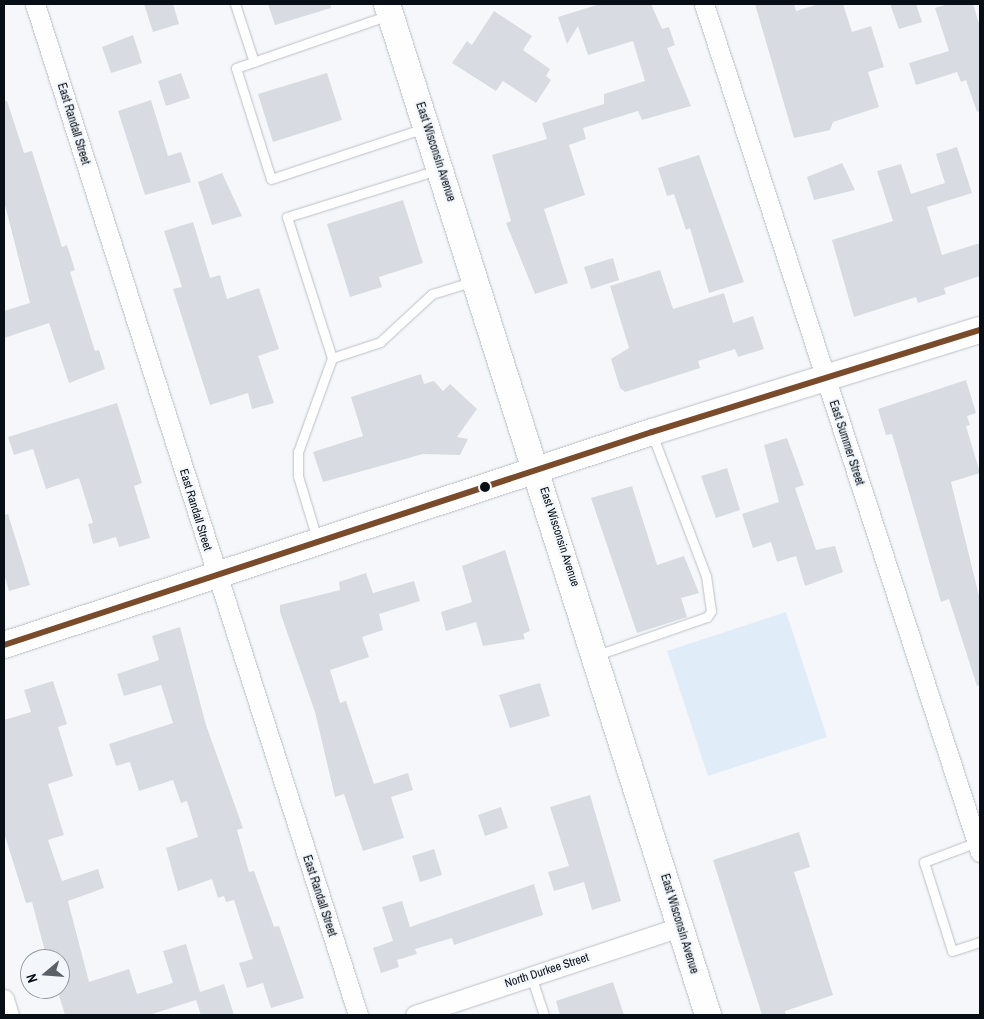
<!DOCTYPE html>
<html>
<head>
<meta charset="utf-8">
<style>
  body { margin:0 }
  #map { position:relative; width:984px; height:1019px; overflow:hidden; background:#f5f7fa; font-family:"Archivo Narrow",sans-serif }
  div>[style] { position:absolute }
  .green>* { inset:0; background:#e1ecf9 }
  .building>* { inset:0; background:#d8dce2 }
  .roads { filter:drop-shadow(0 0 1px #bcc0c6) drop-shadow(0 0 1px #bcc0c6) }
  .lane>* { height:9px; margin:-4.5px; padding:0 4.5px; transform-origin:4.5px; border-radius:4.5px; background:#fefefe }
  .street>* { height:19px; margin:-9.5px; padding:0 9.5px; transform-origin:9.5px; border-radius:9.5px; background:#fefefe }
  .secondary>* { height:26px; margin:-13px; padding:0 13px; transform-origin:13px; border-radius:13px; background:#fefefe }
  .bus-1>* { height:6px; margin:-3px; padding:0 3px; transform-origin:3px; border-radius:3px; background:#7a4b2a }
  .dots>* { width:14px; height:14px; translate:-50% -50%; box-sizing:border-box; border:2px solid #f3f7fc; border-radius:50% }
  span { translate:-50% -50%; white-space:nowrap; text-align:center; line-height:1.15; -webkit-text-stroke:4.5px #f3f7fc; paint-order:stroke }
  .street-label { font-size:12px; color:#080e16 }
  .frame { position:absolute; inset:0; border:5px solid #080e16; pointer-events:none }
  .north { position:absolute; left:20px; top:949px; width:50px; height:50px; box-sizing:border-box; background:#f3f7fc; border:1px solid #959aa0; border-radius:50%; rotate:252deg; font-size:14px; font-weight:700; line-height:20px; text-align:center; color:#080e16 }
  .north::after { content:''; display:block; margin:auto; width:18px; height:22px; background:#5b6066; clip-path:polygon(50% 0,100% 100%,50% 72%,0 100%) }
</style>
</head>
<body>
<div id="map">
  <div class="green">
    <i style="clip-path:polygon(786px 612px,827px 737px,708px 776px,667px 651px)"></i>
  </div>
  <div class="building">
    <i style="clip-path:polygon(144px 4px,173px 4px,179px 24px,153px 32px)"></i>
    <i style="clip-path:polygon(268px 4px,330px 4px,331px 8px,275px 25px)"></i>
    <i style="clip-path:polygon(600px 4px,651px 4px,662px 29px,669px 27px,675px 45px,667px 48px,691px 106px,642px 120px,638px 111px,583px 128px,586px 139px,569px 145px,585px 195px,544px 209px,568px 283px,535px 294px,506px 223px,511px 221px,492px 155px,547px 139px,542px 123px,604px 104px,604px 94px,645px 81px,633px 41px,588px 55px,578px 26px,567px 44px,558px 17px)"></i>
    <i style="clip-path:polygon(755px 4px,794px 4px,796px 11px,819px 4px,843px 4px,852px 32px,871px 26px,884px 67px,868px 72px,879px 107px,833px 122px,830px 130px,794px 138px)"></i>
    <i style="clip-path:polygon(890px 4px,916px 4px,922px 22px,899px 29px)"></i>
    <i style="clip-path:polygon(948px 4px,973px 4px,980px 27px,980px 111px,977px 112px,966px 80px,961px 82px,957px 72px,916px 85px,909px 63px,949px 51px,935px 8px)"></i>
    <i style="clip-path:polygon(494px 11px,532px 36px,523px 50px,550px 69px,546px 76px,551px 80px,536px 103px,503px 81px,496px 91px,452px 63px,467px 41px,472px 45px)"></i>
    <i style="clip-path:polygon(133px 35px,142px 63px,111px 73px,102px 47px)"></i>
    <i style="clip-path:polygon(181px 73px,190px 98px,166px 106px,158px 81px)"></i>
    <i style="clip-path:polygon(327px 73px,342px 120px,273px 142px,258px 94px)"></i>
    <i style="clip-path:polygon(151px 100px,168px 156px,181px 152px,191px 182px,145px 195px,118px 111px)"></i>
    <i style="clip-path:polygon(4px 101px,7px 101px,24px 153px,32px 151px,62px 247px,67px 245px,75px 270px,70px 272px,95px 351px,99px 350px,105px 369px,69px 383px,49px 323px,4px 338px,4px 311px,30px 303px,4px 201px)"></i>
    <i style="clip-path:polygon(957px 147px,972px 193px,927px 207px,942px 255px,980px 243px,980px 276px,944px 288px,946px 294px,918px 303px,916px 297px,854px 317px,832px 240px,893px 221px,877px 171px,901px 164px,911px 194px,945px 183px,936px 154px)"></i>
    <i style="clip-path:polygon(699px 155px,744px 282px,709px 293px,690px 228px,686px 230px,674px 194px,667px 196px,658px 168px)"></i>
    <i style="clip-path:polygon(842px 163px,855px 190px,814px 200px,807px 177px)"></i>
    <i style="clip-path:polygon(222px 173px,242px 216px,212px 225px,198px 182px)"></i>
    <i style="clip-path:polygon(403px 200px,423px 263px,379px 277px,382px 287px,350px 297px,327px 224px)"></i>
    <i style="clip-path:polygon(193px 222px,210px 278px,220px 275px,227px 299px,259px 288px,279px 349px,258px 356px,274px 403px,252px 409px,248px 393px,210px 405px,173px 289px,182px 287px,164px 231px)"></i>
    <i style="clip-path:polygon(613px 258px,619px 280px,591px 289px,584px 267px)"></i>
    <i style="clip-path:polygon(660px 270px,673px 309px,724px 293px,733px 323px,753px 316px,764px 349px,738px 357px,735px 349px,698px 361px,700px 368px,625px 392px,620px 388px,611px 359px,629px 348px,610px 286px)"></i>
    <i style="clip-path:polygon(421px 374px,424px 384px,434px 381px,443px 391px,450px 384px,477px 409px,457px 437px,468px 439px,460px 455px,423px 454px,323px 482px,313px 452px,363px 436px,351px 397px)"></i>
    <i style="clip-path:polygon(966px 380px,976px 413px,967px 416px,970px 425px,966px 426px,980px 473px,951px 482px,980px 600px,980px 685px,977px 686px,949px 599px,941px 602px,892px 434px,886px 435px,878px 409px)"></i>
    <i style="clip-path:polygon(117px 403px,142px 483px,134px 486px,150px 538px,119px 547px,116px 537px,93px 544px,88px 524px,93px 523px,79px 478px,46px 489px,33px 449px,14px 455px,8px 437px)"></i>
    <i style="clip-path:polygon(787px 438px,804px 485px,795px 488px,816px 550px,835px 546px,843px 572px,805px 586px,796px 556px,777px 562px,771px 542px,753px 548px,742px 514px,779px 502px,764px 445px)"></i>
    <i style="clip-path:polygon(727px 468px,740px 510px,716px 518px,701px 476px)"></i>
    <i style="clip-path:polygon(632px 486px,657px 565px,684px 556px,699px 593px,681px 598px,687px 617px,637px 633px,591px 498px)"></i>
    <i style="clip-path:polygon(8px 514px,30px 585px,9px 591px,4px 574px,4px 515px)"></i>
    <i style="clip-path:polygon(505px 550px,530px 631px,523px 634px,525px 639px,483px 646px,476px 622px,446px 631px,441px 612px,472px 602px,462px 566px)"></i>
    <i style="clip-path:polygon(366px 573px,373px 593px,414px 581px,420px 601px,379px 614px,383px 630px,362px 637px,369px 657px,330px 670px,340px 703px,346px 701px,374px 784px,408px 773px,413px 790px,391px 797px,404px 838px,363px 851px,344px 794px,335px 797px,315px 712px,280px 612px,280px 605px,340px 590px,339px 582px)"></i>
    <i style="clip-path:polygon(180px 627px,206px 725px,243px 828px,237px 830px,249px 872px,254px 871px,274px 927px,279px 926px,304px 998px,271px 1008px,263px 983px,247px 988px,239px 963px,253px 959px,234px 900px,226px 902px,224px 896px,218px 898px,212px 879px,178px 891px,166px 848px,198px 837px,187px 801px,181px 803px,173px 780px,139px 791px,130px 762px,116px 766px,109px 744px,173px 723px,161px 685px,124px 696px,117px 674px,159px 660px,152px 636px)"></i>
    <i style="clip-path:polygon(53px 681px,67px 724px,58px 727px,73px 776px,48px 784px,64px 835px,48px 840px,62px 881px,98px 869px,104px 888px,68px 901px,89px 982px,129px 969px,137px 994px,173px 983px,163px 951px,186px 944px,200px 992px,224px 984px,234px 1015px,201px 1015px,196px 1000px,149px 1015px,65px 1015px,57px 989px,60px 959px,47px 959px,32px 902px,26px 903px,4px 833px,4px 720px,31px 712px,24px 690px)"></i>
    <i style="clip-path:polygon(540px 683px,550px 716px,510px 728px,499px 695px)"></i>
    <i style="clip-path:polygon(590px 795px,621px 901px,592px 910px,584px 882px,554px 891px,548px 872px,569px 866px,550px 807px)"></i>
    <i style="clip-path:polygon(501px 807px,508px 828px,485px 836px,478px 815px)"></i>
    <i style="clip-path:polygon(799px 832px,810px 867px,794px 872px,833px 995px,785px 1011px,786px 1015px,762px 1015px,713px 860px)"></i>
    <i style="clip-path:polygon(434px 849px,442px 875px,420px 882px,412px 856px)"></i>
    <i style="clip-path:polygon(534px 884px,543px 915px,454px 945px,452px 938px,415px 949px,417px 954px,397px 960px,399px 967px,381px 973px,373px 948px,393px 941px,382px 907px,402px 901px,410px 927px)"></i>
    <i style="clip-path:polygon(613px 982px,624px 1015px,560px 1015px,556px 1001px)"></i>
  </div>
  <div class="roads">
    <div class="lane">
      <i style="left:235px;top:4px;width:61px;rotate:71.9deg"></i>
      <i style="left:389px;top:15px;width:162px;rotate:160.9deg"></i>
      <i style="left:236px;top:68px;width:116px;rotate:72.5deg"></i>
      <i style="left:271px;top:179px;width:161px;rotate:-18.4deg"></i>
      <i style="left:332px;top:358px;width:148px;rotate:-107.7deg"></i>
      <i style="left:287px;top:217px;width:157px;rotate:-17.4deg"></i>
      <i style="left:317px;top:539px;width:66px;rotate:-106.8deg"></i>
      <i style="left:298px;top:476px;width:24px;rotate:-90deg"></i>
      <i style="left:298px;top:452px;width:100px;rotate:-70.1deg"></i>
      <i style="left:332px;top:358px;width:51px;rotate:-18.4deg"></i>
      <i style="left:380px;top:342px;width:71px;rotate:-42.7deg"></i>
      <i style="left:432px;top:294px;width:44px;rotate:-17.2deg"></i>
      <i style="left:597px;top:655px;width:116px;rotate:-19.1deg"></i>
      <i style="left:707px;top:617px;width:7px;rotate:-56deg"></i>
      <i style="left:711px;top:611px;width:35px;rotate:-98deg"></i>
      <i style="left:706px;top:576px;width:152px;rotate:-110.8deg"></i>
      <i style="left:977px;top:842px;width:57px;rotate:159.3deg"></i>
      <i style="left:924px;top:862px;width:93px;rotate:72.5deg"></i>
      <i style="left:952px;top:951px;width:29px;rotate:-18deg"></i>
      <i style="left:531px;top:976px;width:41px;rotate:71.6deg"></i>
    </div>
    <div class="street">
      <i style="left:35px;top:4px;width:1061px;rotate:72.28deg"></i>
      <i style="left:704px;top:4px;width:892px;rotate:71.97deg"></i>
      <i style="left:4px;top:999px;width:17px;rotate:73deg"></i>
      <i style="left:415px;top:1015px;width:279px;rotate:-18.4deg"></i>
    </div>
    <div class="secondary">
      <i style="left:387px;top:4px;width:1061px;rotate:72.38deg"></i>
      <i style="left:4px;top:645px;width:682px;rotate:-18.2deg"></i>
      <i style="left:652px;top:432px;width:343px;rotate:-17.3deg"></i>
    </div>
  </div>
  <div class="bus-1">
    <i style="left:4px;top:645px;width:682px;rotate:-18.2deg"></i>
    <i style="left:652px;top:432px;width:343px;rotate:-17.3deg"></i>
  </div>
  <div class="dots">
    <i style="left:485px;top:487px;background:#080e16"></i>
  </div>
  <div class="street-label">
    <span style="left:73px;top:124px;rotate:73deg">East Randall Street</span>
    <span style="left:435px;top:152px;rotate:72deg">East Wisconsin Avenue</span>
    <span style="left:846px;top:443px;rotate:72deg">East Summer Street</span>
    <span style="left:195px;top:510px;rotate:73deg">East Randall Street</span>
    <span style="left:559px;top:537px;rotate:72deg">East Wisconsin Avenue</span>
    <span style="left:319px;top:896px;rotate:72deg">East Randall Street</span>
    <span style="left:679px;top:924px;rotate:73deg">East Wisconsin Avenue</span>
    <span style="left:547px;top:971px;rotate:-18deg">North Durkee Street</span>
  </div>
  <div class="frame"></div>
  <div class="north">N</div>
</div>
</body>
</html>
